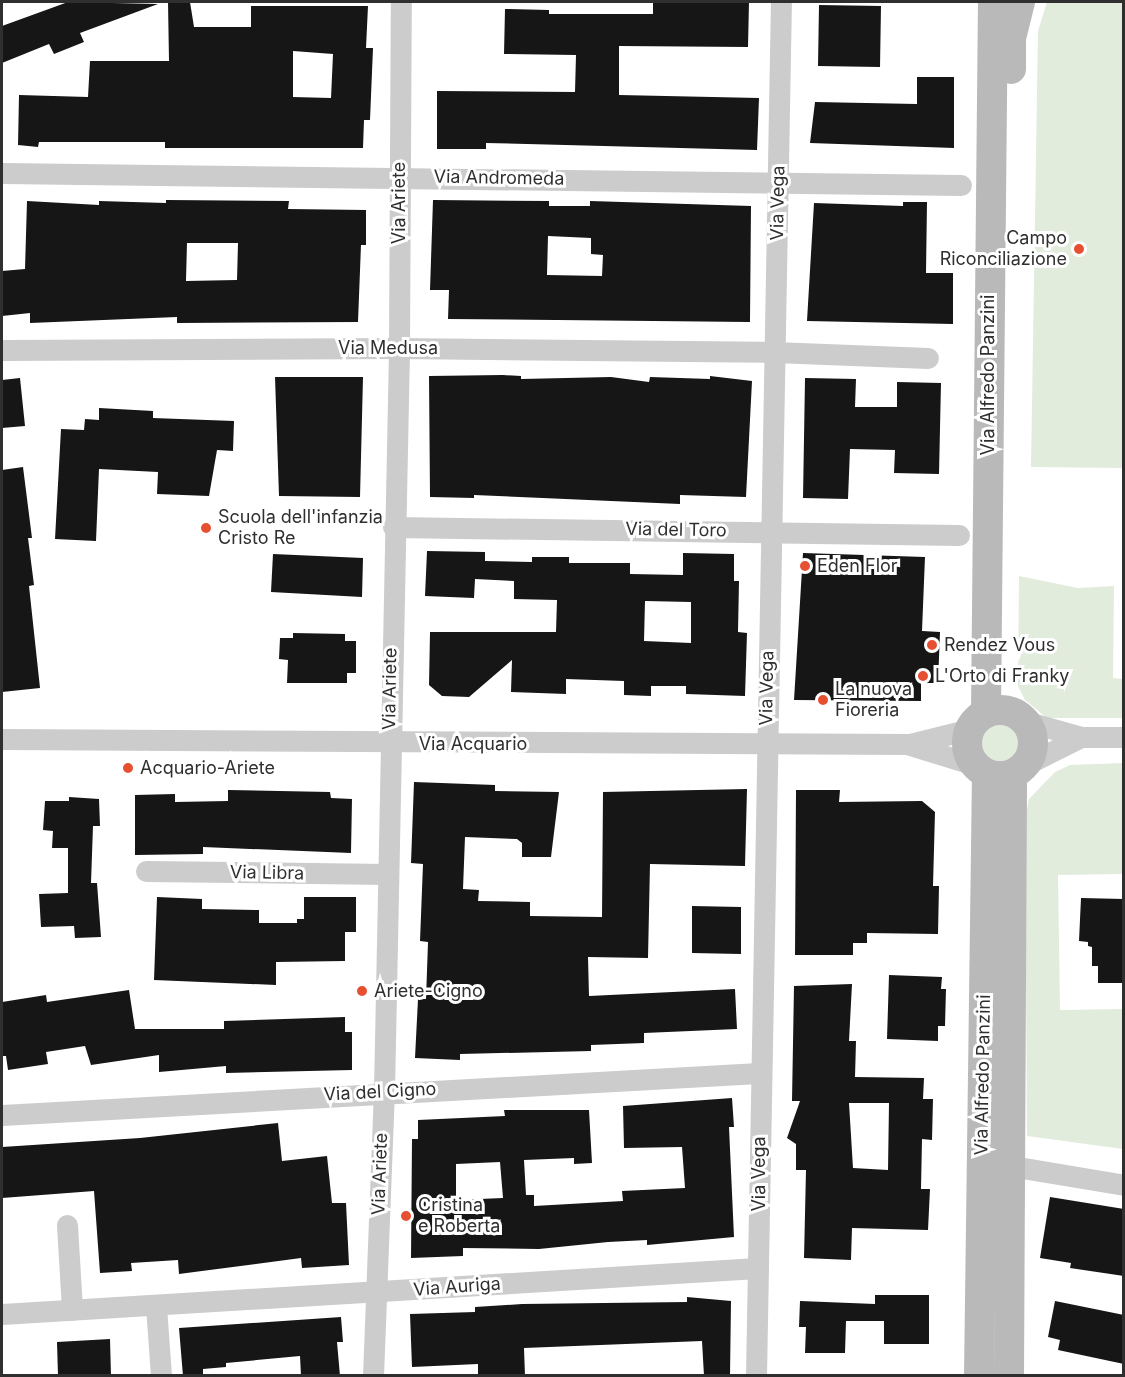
<!DOCTYPE html>
<html>
<head>
<meta charset="utf-8">
<style>
  body { margin:0 }
  #map { position:relative; width:1125px; height:1377px; overflow:hidden; background:#fff; font-family:Inter,sans-serif }
  div>[style] { position:absolute }
  .green>* { inset:0; background:#e1ecdd }
  .round { border-radius:50% }
  .building>* { inset:0; background:#161616 }
  .minor>* { height:21px; margin:-10.5px; padding:0 10.5px; transform-origin:10.5px; border-radius:10.5px; background:#ccc }
  .secondary>* { height:30px; margin:-15px; padding:0 15px; transform-origin:15px; border-radius:15px; background:#b9b9b9 }
  .secondary>.ring { margin:-15px; padding:0; box-sizing:content-box; background:none; border:30px solid #b9b9b9; border-radius:50% }
  .dots>* { width:16px; height:16px; translate:-50% -50%; box-sizing:border-box; border:3px solid #fff; border-radius:50% }
  span { translate:-50% -50%; white-space:nowrap; text-align:center; line-height:1.15; -webkit-text-stroke:6px #fff; paint-order:stroke }
  .street-label { font-size:18px; color:#2f2f2f }
  .poi-label { font-size:18px; color:#2f2f2f }
  .right { translate:-100% -50%; text-align:right }
  .left { translate:0 -50%; text-align:left }
  .frame { position:absolute; inset:0; border:3px solid #2f2f2f; pointer-events:none }
</style>
</head>
<body>
<div id="map">
  <div class="green">
    <i style="clip-path:polygon(1047px 2px,1123px 2px,1123px 468px,1031px 467px,1038px 31px)"></i>
    <i style="clip-path:polygon(1019px 576px,1078px 588px,1114px 586px,1113px 678px,1123px 679px,1123px 718px,1047px 718px,1025px 700px,1018px 686px)"></i>
    <i class="round" style="left:981px;top:723px;width:38px;height:38px"></i>
    <i style="clip-path:polygon(1123px 763px,1123px 874px,1058px 875px,1060px 1010px,1123px 1009px,1123px 1149px,1027px 1136px,1025px 819px,1029px 799px,1055px 772px,1070px 765px)"></i>
  </div>
  <div class="building">
    <i style="clip-path:polygon(68px 2px,158px 4px,80px 33px,84px 42px,54px 54px,49px 44px,2px 63px,2px 26px)"></i>
    <i style="clip-path:polygon(evenodd,168px 2px,190px 2px,194px 27px,251px 27px,251px 6px,368px 6px,366px 48px,373px 48px,370px 120px,364px 120px,363px 148px,165px 148px,165px 142px,39px 142px,38px 147px,18px 145px,19px 95px,88px 97px,90px 61px,169px 61px,168px 2px,293px 51px,333px 54px,331px 98px,293px 97px,293px 51px)"></i>
    <i style="clip-path:polygon(653px 2px,749px 2px,748px 47px,619px 46px,619px 95px,759px 98px,757px 150px,486px 143px,486px 149px,437px 149px,437px 91px,575px 92px,576px 55px,504px 54px,505px 9px,549px 10px,549px 14px,653px 14px)"></i>
    <i style="clip-path:polygon(819px 5px,881px 6px,880px 67px,818px 66px)"></i>
    <i style="clip-path:polygon(917px 77px,954px 77px,954px 148px,810px 143px,815px 102px,917px 104px)"></i>
    <i style="clip-path:polygon(evenodd,166px 200px,289px 201px,288px 209px,366px 210px,366px 245px,361px 245px,358px 322px,177px 323px,177px 317px,30px 323px,30px 313px,2px 316px,2px 271px,25px 269px,27px 201px,99px 205px,99px 201px,166px 203px,166px 200px,187px 243px,238px 243px,237px 280px,186px 281px,187px 243px)"></i>
    <i style="clip-path:polygon(evenodd,433px 200px,549px 201px,549px 206px,590px 206px,590px 201px,751px 206px,750px 322px,448px 319px,449px 290px,430px 290px,433px 200px,548px 236px,591px 238px,591px 254px,603px 255px,602px 276px,547px 275px,548px 236px)"></i>
    <i style="clip-path:polygon(903px 202px,927px 202px,926px 273px,953px 273px,953px 324px,807px 321px,814px 203px,903px 206px)"></i>
    <i style="clip-path:polygon(503px 375px,521px 376px,521px 379px,611px 377px,649px 382px,650px 377px,710px 379px,710px 376px,752px 381px,746px 497px,680px 495px,680px 504px,474px 495px,474px 498px,430px 497px,429px 376px)"></i>
    <i style="clip-path:polygon(275px 377px,363px 377px,360px 497px,279px 496px)"></i>
    <i style="clip-path:polygon(20px 378px,25px 426px,2px 428px,2px 380px)"></i>
    <i style="clip-path:polygon(805px 378px,856px 379px,855px 407px,897px 407px,897px 382px,941px 383px,939px 474px,894px 473px,895px 450px,850px 449px,848px 499px,803px 498px)"></i>
    <i style="clip-path:polygon(99px 408px,153px 411px,153px 418px,234px 421px,233px 451px,217px 450px,209px 496px,157px 494px,158px 472px,99px 469px,96px 541px,55px 539px,61px 429px,84px 430px,85px 419px,99px 420px)"></i>
    <i style="clip-path:polygon(23px 467px,32px 538px,28px 538px,34px 585px,29px 586px,40px 688px,2px 692px,2px 470px)"></i>
    <i style="clip-path:polygon(evenodd,427px 551px,485px 552px,485px 561px,532px 562px,532px 557px,569px 557px,569px 563px,630px 563px,630px 574px,683px 575px,683px 553px,734px 554px,734px 581px,739px 581px,738px 632px,747px 633px,745px 696px,686px 694px,686px 686px,651px 686px,651px 696px,624px 695px,624px 681px,566px 679px,566px 694px,511px 692px,512px 660px,469px 697px,442px 696px,429px 685px,430px 632px,556px 632px,557px 600px,514px 599px,514px 581px,475px 579px,474px 598px,425px 596px,427px 551px,645px 601px,691px 602px,691px 643px,644px 641px,645px 601px)"></i>
    <i style="clip-path:polygon(803px 553px,925px 557px,922px 631px,940px 632px,938px 683px,921px 683px,921px 701px,794px 700px)"></i>
    <i style="clip-path:polygon(273px 554px,363px 558px,362px 597px,271px 592px)"></i>
    <i style="clip-path:polygon(293px 633px,345px 634px,345px 641px,356px 641px,356px 673px,347px 673px,347px 683px,287px 683px,288px 660px,279px 659px,280px 638px,293px 638px)"></i>
    <i style="clip-path:polygon(414px 782px,495px 785px,495px 791px,559px 792px,551px 857px,522px 857px,522px 843px,517px 839px,465px 837px,463px 889px,479px 890px,478px 901px,530px 902px,530px 916px,602px 917px,603px 792px,747px 789px,745px 866px,650px 864px,648px 958px,588px 957px,589px 996px,735px 989px,737px 1029px,644px 1033px,644px 1043px,591px 1045px,591px 1051px,460px 1054px,460px 1060px,415px 1058px,418px 999px,426px 999px,428px 942px,420px 941px,423px 864px,411px 863px)"></i>
    <i style="clip-path:polygon(228px 790px,330px 792px,331px 798px,352px 799px,351px 853px,203px 847px,203px 854px,135px 855px,135px 795px,175px 794px,175px 802px,228px 801px)"></i>
    <i style="clip-path:polygon(796px 790px,840px 790px,839px 802px,922px 801px,935px 812px,933px 886px,939px 886px,938px 934px,867px 933px,867px 943px,853px 943px,853px 955px,795px 955px)"></i>
    <i style="clip-path:polygon(69px 797px,99px 799px,100px 826px,93px 826px,91px 883px,97px 883px,101px 937px,75px 938px,74px 926px,41px 927px,39px 894px,68px 893px,68px 848px,52px 848px,53px 831px,43px 830px,45px 801px,69px 801px)"></i>
    <i style="clip-path:polygon(157px 897px,202px 899px,202px 909px,259px 910px,259px 923px,297px 923px,297px 919px,304px 919px,304px 897px,356px 897px,356px 932px,345px 932px,345px 961px,276px 962px,276px 985px,154px 980px)"></i>
    <i style="clip-path:polygon(1081px 898px,1124px 899px,1122px 983px,1098px 983px,1098px 966px,1092px 966px,1092px 947px,1088px 946px,1088px 942px,1079px 941px)"></i>
    <i style="clip-path:polygon(692px 906px,741px 907px,741px 954px,692px 953px)"></i>
    <i style="clip-path:polygon(889px 975px,942px 977px,941px 989px,946px 989px,945px 1026px,938px 1026px,938px 1041px,887px 1039px)"></i>
    <i style="clip-path:polygon(evenodd,852px 984px,849px 1041px,856px 1041px,855px 1077px,924px 1078px,923px 1099px,933px 1099px,932px 1140px,922px 1139px,921px 1189px,930px 1189px,928px 1230px,852px 1228px,851px 1260px,804px 1258px,806px 1170px,796px 1170px,796px 1144px,787px 1138px,800px 1101px,792px 1101px,794px 986px,852px 984px,849px 1103px,889px 1103px,888px 1170px,853px 1168px,849px 1103px)"></i>
    <i style="clip-path:polygon(129px 990px,135px 1029px,224px 1029px,224px 1021px,345px 1017px,345px 1032px,352px 1032px,352px 1070px,226px 1073px,226px 1066px,159px 1072px,159px 1055px,91px 1065px,85px 1046px,46px 1052px,48px 1064px,8px 1070px,6px 1056px,2px 1056px,2px 1002px,46px 995px,47px 1002px)"></i>
    <i style="clip-path:polygon(evenodd,732px 1098px,734px 1127px,729px 1127px,734px 1237px,647px 1245px,647px 1240px,608px 1242px,539px 1249px,463px 1248px,463px 1256px,411px 1258px,412px 1139px,418px 1139px,418px 1120px,505px 1116px,504px 1110px,589px 1110px,592px 1163px,574px 1164px,574px 1158px,524px 1160px,526px 1195px,534px 1195px,534px 1206px,623px 1201px,622px 1191px,685px 1188px,682px 1147px,624px 1148px,623px 1106px,732px 1098px,500px 1162px,503px 1198px,456px 1200px,456px 1164px,500px 1162px)"></i>
    <i style="clip-path:polygon(278px 1123px,282px 1161px,327px 1156px,332px 1203px,346px 1203px,349px 1265px,302px 1268px,301px 1258px,179px 1274px,178px 1260px,131px 1263px,132px 1271px,100px 1273px,94px 1191px,2px 1198px,2px 1147px,140px 1138px)"></i>
    <i style="clip-path:polygon(1050px 1197px,1124px 1209px,1124px 1276px,1070px 1268px,1071px 1263px,1040px 1258px)"></i>
    <i style="clip-path:polygon(875px 1295px,929px 1295px,929px 1344px,884px 1344px,884px 1321px,846px 1321px,845px 1353px,805px 1353px,806px 1327px,799px 1327px,800px 1301px,875px 1304px)"></i>
    <i style="clip-path:polygon(687px 1297px,731px 1301px,730px 1376px,704px 1376px,702px 1341px,524px 1348px,525px 1376px,478px 1376px,478px 1364px,412px 1367px,410px 1314px,475px 1312px,475px 1307px,522px 1304px,687px 1302px)"></i>
    <i style="clip-path:polygon(1055px 1301px,1124px 1315px,1124px 1364px,1058px 1350px,1060px 1340px,1048px 1337px)"></i>
    <i style="clip-path:polygon(341px 1317px,343px 1342px,337px 1342px,340px 1376px,301px 1376px,300px 1356px,226px 1363px,226px 1367px,203px 1369px,203px 1376px,183px 1376px,179px 1328px)"></i>
    <i style="clip-path:polygon(110px 1339px,111px 1376px,58px 1376px,57px 1342px)"></i>
  </div>
  <div class="minor">
    <i style="left:2px;top:173px;width:959px;rotate:0.72deg"></i>
    <i style="left:2px;top:350px;width:397px;rotate:-0.3deg"></i>
    <i style="left:399px;top:348px;width:375px;rotate:0.6deg"></i>
    <i style="left:774px;top:352px;width:154px;rotate:2.2deg"></i>
    <i style="left:393px;top:527px;width:566px;rotate:0.81deg"></i>
    <i style="left:1025px;top:721px;width:58px;rotate:15.9deg"></i>
    <i style="left:1081px;top:737px;width:43px"></i>
    <i style="left:2px;top:739px;width:908px;rotate:0.32deg"></i>
    <i style="left:910px;top:744px;width:62px;rotate:-14deg"></i>
    <i style="left:910px;top:745px;width:68px;rotate:17.1deg"></i>
    <i style="left:1025px;top:765px;width:63px;rotate:-26.6deg"></i>
    <i style="left:146px;top:871px;width:242px;rotate:0.7deg"></i>
    <i style="left:2px;top:1115px;width:758px;rotate:-3.18deg"></i>
    <i style="left:1011px;top:1166px;width:115px;rotate:9.5deg"></i>
    <i style="left:67px;top:1225px;width:85px;rotate:86.6deg"></i>
    <i style="left:156px;top:1306px;width:70px;rotate:85.9deg"></i>
    <i style="left:2px;top:1314px;width:757px;rotate:-3.48deg"></i>
    <i style="left:373px;top:1376px;width:285px;rotate:-87.8deg"></i>
    <i style="left:384px;top:1091px;width:743px;rotate:-88.84deg"></i>
    <i style="left:399px;top:348px;width:346px;rotate:-89.7deg"></i>
    <i style="left:756px;top:1376px;width:1374px;rotate:-88.96deg"></i>
  </div>
  <div class="secondary">
    <i style="left:1011px;top:69px;width:31px;rotate:-90deg"></i>
    <i style="left:1011px;top:38px;width:37px;rotate:-76deg"></i>
    <i class="ring" style="left:967px;top:710px;width:36px;height:36px"></i>
    <i style="left:986px;top:713px;width:711px;rotate:-89.44deg"></i>
    <i style="left:979px;top:1376px;width:602px;rotate:-89.24deg"></i>
    <i style="left:1009px;top:1376px;width:601px;rotate:-89.71deg"></i>
  </div>
  <div class="dots">
    <i style="left:1079px;top:249px;background:#e65031"></i>
    <i style="left:206px;top:528px;background:#e65031"></i>
    <i style="left:805px;top:566px;background:#e65031"></i>
    <i style="left:932px;top:645px;background:#e65031"></i>
    <i style="left:923px;top:676px;background:#e65031"></i>
    <i style="left:823px;top:700px;background:#e65031"></i>
    <i style="left:128px;top:768px;background:#e65031"></i>
    <i style="left:362px;top:991px;background:#e65031"></i>
    <i style="left:406px;top:1216px;background:#e65031"></i>
  </div>
  <div class="street-label">
    <span style="left:499px;top:178px;rotate:1deg">Via Andromeda</span>
    <span style="left:399px;top:203px;rotate:-90deg">Via Ariete</span>
    <span style="left:778px;top:203px;rotate:-89deg">Via Vega</span>
    <span style="left:388px;top:348px">Via Medusa</span>
    <span style="left:988px;top:375px;rotate:-90deg">Via Alfredo Panzini</span>
    <span style="left:676px;top:530px;rotate:1deg">Via del Toro</span>
    <span style="left:767px;top:688px;rotate:-89deg">Via Vega</span>
    <span style="left:390px;top:689px;rotate:-89deg">Via Ariete</span>
    <span style="left:473px;top:744px">Via Acquario</span>
    <span style="left:267px;top:873px;rotate:1deg">Via Libra</span>
    <span style="left:983px;top:1075px;rotate:-89deg">Via Alfredo Panzini</span>
    <span style="left:380px;top:1092px;rotate:-3deg">Via del Cigno</span>
    <span style="left:380px;top:1174px;rotate:-88deg">Via Ariete</span>
    <span style="left:759px;top:1174px;rotate:-90deg">Via Vega</span>
    <span style="left:457px;top:1287px;rotate:-4deg">Via Auriga</span>
  </div>
  <div class="poi-label">
    <span class="right" style="left:1067px;top:249px">Campo<br>Riconciliazione</span>
    <span class="left" style="left:218px;top:528px">Scuola dell'infanzia<br>Cristo Re</span>
    <span class="left" style="left:817px;top:566px">Eden Flor</span>
    <span class="left" style="left:944px;top:645px">Rendez Vous</span>
    <span class="left" style="left:935px;top:676px">L'Orto di Franky</span>
    <span class="left" style="left:835px;top:700px">La nuova<br>Fioreria</span>
    <span class="left" style="left:140px;top:768px">Acquario-Ariete</span>
    <span class="left" style="left:374px;top:991px">Ariete-Cigno</span>
    <span class="left" style="left:418px;top:1216px">Cristina<br>e Roberta</span>
  </div>
  <div class="frame"></div>
</div>
</body>
</html>
